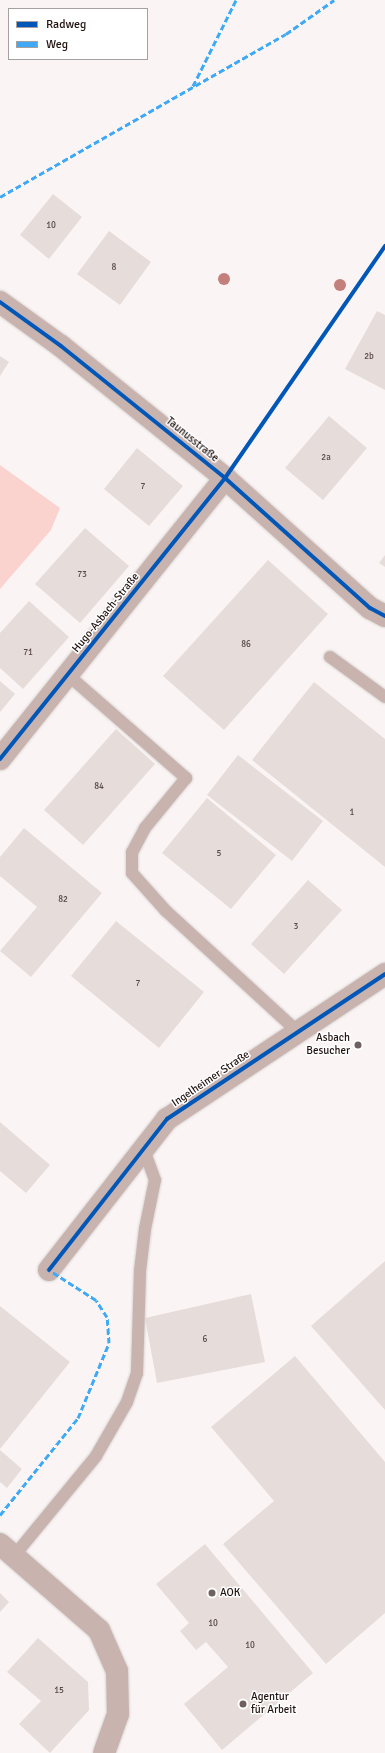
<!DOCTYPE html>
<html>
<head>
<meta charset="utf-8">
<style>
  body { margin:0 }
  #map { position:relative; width:385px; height:1753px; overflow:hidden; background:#faf5f4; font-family:Signika,sans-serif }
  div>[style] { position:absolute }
  .green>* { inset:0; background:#fbd3ce }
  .building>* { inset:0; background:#e6dcda }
  .roads { filter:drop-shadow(0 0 1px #d6d2d0) drop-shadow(0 0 1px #d6d2d0) }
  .service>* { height:12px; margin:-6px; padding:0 6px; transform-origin:6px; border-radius:6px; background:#c8b3af }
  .minor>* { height:22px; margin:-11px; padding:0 11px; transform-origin:11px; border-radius:11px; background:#c8b3af }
  .quiet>* { height:3px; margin-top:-1.5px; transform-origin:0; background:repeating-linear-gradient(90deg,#3fa9f5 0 6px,transparent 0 9px) }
  .cycleway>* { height:4px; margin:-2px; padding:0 2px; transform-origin:2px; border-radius:2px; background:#0057b8 }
  .trees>* { width:12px; height:12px; margin:-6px; border-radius:50%; background:#c37f7b }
  .dots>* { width:11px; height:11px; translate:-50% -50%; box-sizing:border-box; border:2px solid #fff; border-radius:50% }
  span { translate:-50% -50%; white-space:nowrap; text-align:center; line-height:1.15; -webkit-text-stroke:3px #fff; paint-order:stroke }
  .number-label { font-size:9px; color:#564846 }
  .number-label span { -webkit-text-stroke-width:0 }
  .street-label { font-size:11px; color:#211310 }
  .poi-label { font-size:11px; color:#211310 }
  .right { translate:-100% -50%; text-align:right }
  .left { translate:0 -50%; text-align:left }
  .legend { position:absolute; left:8px; top:8px; width:140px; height:52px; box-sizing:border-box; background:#fff; border:1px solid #a6a19f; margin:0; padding:5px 7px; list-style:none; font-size:12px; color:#211310 }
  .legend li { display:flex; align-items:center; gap:8px; height:20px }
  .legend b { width:20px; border:1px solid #a6a19f }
</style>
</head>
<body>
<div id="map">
  <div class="green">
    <i style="clip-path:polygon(0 465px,60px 508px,51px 530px,0 589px)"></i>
  </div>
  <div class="building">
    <i style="clip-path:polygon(53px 194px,82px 217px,49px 259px,20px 235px)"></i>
    <i style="clip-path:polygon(109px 231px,151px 262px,120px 305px,77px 274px)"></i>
    <i style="clip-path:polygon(377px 311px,385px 315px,385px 390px,345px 369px)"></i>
    <i style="clip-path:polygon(0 356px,9px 362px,0 376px)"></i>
    <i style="clip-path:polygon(329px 416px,367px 448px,323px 500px,285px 468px)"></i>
    <i style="clip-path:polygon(137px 448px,183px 486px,149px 526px,104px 489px)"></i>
    <i style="clip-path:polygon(85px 528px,129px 566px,80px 623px,35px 584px)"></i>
    <i style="clip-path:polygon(385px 555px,385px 567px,379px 563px)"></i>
    <i style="clip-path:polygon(268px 560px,328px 614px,224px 730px,163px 676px)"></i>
    <i style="clip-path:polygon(29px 601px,69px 637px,23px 689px,0 668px,0 633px)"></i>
    <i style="clip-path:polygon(0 681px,15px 694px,0 712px)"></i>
    <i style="clip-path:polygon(314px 682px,385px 739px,385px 867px,252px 760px)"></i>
    <i style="clip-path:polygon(116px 729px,155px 764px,83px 845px,44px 810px)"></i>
    <i style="clip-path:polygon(238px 755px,323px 821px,292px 861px,207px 795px)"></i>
    <i style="clip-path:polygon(207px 798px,276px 855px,231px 909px,162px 853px)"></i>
    <i style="clip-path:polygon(24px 828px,102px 893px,31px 977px,0 951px,37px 907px,0 876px,0 857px)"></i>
    <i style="clip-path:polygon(308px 880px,342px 910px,284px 974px,251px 944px)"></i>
    <i style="clip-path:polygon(116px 921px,204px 992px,159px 1048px,71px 976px)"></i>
    <i style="clip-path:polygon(0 1122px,50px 1165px,26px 1193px,0 1171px)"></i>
    <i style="clip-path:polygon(385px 1261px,385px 1410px,311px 1326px)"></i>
    <i style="clip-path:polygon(251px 1294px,265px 1362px,157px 1383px,145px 1318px)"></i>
    <i style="clip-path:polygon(0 1306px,70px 1362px,0 1449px)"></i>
    <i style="clip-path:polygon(295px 1356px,385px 1462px,385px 1613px,326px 1664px,223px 1544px,274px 1501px,211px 1427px)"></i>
    <i style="clip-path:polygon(0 1450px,22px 1469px,7px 1488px,0 1482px)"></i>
    <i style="clip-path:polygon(205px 1544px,313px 1673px,222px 1750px,184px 1704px,228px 1667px,206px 1642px,196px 1650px,180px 1631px,189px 1623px,156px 1584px)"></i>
    <i style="clip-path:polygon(0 1593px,9px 1602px,0 1612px)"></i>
    <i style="clip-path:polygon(38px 1638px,88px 1682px,89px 1710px,50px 1753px,19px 1724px,41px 1701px,7px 1672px)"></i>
  </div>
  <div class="roads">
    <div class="service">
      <i style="left:330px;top:657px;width:68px;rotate:36deg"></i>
      <i style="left:68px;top:675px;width:157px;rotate:41.1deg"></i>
      <i style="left:186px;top:778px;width:65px;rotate:129.4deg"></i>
      <i style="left:145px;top:828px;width:27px;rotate:118deg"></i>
      <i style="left:132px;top:852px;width:21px;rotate:90deg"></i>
      <i style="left:132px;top:873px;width:51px;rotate:48.2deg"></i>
      <i style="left:166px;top:911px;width:179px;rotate:42.5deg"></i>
      <i style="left:14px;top:1556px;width:129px;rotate:-50.6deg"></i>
      <i style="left:96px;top:1456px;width:62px;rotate:-60.1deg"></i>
      <i style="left:127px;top:1402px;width:31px;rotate:-71deg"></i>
      <i style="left:137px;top:1373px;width:102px;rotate:-88.3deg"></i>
      <i style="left:140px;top:1271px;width:42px;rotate:-83.2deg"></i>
      <i style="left:145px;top:1229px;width:50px;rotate:-78.5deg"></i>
      <i style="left:155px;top:1180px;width:33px;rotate:-110deg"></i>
    </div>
    <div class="minor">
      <i style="left:0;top:302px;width:75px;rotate:35.8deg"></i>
      <i style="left:61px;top:346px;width:211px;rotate:38.8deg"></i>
      <i style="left:225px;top:478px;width:195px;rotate:41.9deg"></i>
      <i style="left:370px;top:608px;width:17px;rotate:28deg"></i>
      <i style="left:0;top:759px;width:360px;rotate:-51.3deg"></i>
      <i style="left:49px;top:1270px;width:192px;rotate:-52deg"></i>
      <i style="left:167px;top:1119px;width:262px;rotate:-33.6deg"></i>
      <i style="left:0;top:1544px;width:131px;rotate:41deg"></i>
      <i style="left:99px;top:1630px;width:45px;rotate:66.3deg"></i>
      <i style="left:117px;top:1671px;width:43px;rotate:88.7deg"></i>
      <i style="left:118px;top:1714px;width:41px;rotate:109.7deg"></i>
    </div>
  </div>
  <div class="quiet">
    <i style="left:193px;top:86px;width:96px;rotate:-63.4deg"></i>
    <i style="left:0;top:197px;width:329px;rotate:-29.7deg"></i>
    <i style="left:286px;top:34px;width:59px;rotate:-35.3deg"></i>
    <i style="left:0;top:1515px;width:124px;rotate:-51.2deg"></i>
    <i style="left:78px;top:1418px;width:81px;rotate:-67.5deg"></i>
    <i style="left:109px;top:1343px;width:26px;rotate:-94deg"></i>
    <i style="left:107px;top:1317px;width:20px;rotate:-123deg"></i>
    <i style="left:96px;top:1300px;width:56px;rotate:-147.4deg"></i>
  </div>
  <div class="cycleway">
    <i style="left:0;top:302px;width:75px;rotate:35.8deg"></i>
    <i style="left:61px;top:346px;width:211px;rotate:38.8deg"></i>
    <i style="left:225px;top:478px;width:195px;rotate:41.9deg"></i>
    <i style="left:370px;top:608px;width:17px;rotate:28deg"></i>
    <i style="left:0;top:759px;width:360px;rotate:-51.3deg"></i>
    <i style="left:225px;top:478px;width:282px;rotate:-55.4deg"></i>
    <i style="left:49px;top:1270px;width:192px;rotate:-52deg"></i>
    <i style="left:167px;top:1119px;width:262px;rotate:-33.6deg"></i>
  </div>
  <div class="trees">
    <i style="left:224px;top:279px"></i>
    <i style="left:340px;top:285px"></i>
  </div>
  <div class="dots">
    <i style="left:358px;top:1045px;background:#6d6260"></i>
    <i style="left:212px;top:1593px;background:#6d6260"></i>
    <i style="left:243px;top:1704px;background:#6d6260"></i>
  </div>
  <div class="number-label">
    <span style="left:51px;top:226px">10</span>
    <span style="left:114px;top:268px">8</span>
    <span style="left:369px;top:357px">2b</span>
    <span style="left:326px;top:458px">2a</span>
    <span style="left:143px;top:487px">7</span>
    <span style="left:82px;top:575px">73</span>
    <span style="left:246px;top:645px">86</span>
    <span style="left:28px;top:653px">71</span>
    <span style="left:99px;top:787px">84</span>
    <span style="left:352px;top:813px">1</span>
    <span style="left:219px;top:854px">5</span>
    <span style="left:63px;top:900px">82</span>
    <span style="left:296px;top:927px">3</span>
    <span style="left:138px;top:984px">7</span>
    <span style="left:205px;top:1340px">6</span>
    <span style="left:213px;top:1624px">10</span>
    <span style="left:250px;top:1646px">10</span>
    <span style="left:59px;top:1691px">15</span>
  </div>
  <div class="street-label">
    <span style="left:192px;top:440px;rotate:39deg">Taunusstraße</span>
    <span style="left:106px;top:613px;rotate:-51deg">Hugo-Asbach-Straße</span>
    <span style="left:211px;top:1079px;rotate:-34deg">Ingelheimer Straße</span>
  </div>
  <div class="poi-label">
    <span class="right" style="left:350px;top:1045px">Asbach<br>Besucher</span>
    <span class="left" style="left:220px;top:1593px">AOK</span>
    <span class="left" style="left:251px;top:1704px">Agentur<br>für Arbeit</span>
  </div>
  <ul class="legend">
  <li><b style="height:5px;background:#0057b8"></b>Radweg</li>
  <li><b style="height:5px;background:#3fa9f5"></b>Weg</li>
  </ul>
</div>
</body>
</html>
